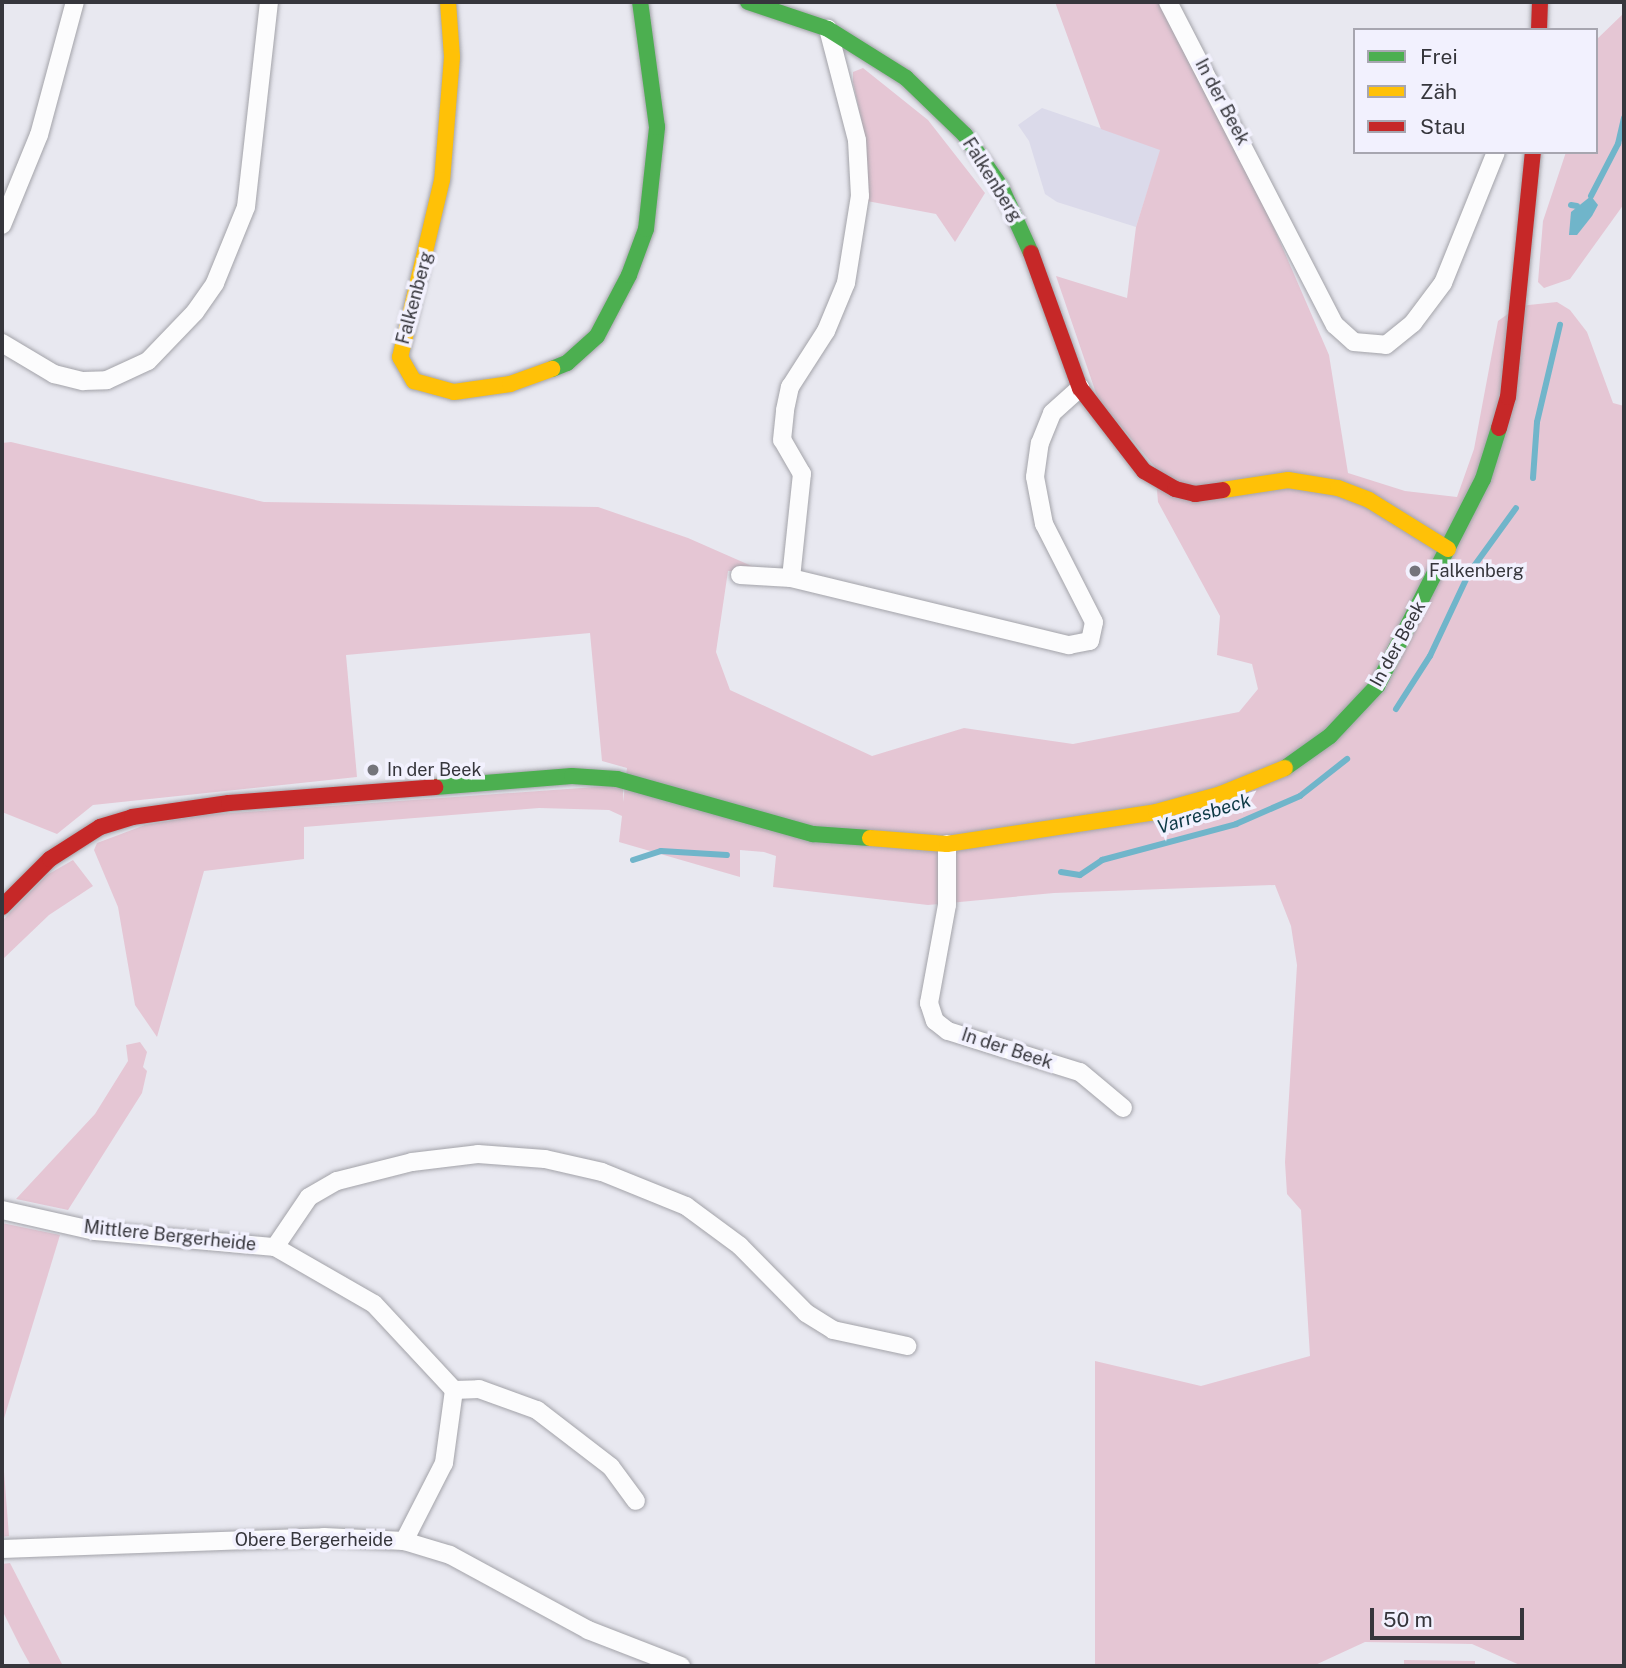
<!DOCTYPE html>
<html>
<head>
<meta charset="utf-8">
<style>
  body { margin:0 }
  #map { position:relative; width:1626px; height:1668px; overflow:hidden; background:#e8e8f0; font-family:"Public Sans",sans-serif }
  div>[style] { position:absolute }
  .built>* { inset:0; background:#dbdaea }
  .green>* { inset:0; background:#e5c6d4 }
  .water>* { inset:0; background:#70b5ca }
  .stream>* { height:6px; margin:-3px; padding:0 3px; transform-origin:3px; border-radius:3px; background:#70b5ca }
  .roads { filter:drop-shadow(0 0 2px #a3a3a9) drop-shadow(0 0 2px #a3a3a9) }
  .street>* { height:18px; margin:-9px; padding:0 9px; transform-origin:9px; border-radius:9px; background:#fcfcfd }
  .fast>* { height:16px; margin:-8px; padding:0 8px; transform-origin:8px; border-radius:8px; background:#4caf50 }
  .slow>* { height:16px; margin:-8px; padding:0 8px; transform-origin:8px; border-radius:8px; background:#ffc107 }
  .jam>* { height:16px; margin:-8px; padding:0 8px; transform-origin:8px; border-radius:8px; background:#c62828 }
  .dots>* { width:19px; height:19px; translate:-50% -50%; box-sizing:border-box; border:4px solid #f2f1fe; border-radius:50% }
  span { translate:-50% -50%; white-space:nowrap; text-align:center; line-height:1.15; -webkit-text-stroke:7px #f2f1fe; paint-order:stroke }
  .street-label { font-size:18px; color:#36363c }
  .poi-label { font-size:18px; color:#36363c }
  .left { translate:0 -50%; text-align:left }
  .water-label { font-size:19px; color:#0b3844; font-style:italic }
  .frame { position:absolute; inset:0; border:4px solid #36363c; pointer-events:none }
  .legend { position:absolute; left:1353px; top:28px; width:245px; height:126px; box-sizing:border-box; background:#f2f1fe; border:2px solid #a7a6b0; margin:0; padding:9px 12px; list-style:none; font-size:21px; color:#36363c }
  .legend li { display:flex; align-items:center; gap:14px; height:35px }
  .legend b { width:35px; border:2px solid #a7a6b0 }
  .scale { position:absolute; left:1370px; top:1608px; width:154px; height:32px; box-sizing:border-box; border:4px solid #36363c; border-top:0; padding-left:9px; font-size:21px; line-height:24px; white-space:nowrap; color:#36363c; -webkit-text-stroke:5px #f2f1fe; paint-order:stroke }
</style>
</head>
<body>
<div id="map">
  <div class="built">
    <i style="clip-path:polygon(1042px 108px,1161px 149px,1136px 227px,1057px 202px,1045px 194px,1029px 141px,1018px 125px)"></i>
  </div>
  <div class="green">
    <i style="clip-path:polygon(1055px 2px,1163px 2px,1232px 131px,1329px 355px,1348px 473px,1405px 491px,1457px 497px,1474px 449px,1498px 321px,1519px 306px,1557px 302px,1570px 310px,1587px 332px,1613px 403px,1624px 406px,1624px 1666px,1522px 1666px,1472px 1644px,1365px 1642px,1313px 1666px,1095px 1666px,1095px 1361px,1201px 1386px,1310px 1356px,1301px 1210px,1287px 1194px,1285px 1162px,1297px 965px,1291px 926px,1275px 885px,1054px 893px,928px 905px,773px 887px,776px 856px,764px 852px,740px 850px,740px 877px,619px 842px,622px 816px,609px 810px,539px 808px,304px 827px,304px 859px,204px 871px,157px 1037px,135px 1005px,118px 907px,94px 850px,97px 843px,145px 825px,204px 815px,623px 785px,623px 802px,627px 768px,602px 761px,590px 633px,346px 655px,357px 777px,93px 805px,57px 834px,2px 812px,2px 443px,11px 442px,264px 502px,598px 507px,688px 538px,763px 571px,728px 571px,716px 652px,730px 690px,872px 756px,964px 728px,1073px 744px,1239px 712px,1258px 689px,1252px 664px,1217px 655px,1220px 616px,1158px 502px,1155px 467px,1098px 399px,1056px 276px,1127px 298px,1136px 227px,1160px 150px,1101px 129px)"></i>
    <i style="clip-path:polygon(1624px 2px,1624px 204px,1570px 279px,1544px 288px,1538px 282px,1543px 221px,1566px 152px,1596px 152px,1596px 40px,1624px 13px)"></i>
    <i style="clip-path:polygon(863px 68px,928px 120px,985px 193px,955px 242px,936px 214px,867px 201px,863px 128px,853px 82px,853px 72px)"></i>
    <i style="clip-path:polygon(73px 860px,93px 886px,49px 915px,2px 960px,2px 921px,47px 875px)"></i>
    <i style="clip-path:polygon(140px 1042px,147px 1052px,143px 1067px,147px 1071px,142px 1093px,68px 1210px,16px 1199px,95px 1114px,128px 1061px,126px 1045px)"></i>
    <i style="clip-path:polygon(2px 1223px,60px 1235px,2px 1425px)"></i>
    <i style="clip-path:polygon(2px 1446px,9px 1536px,2px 1537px)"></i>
    <i style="clip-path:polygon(10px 1563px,63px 1666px,31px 1666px,20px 1646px,2px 1610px,2px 1564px)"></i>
    <i style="clip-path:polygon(1404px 1660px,1475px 1661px,1475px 1666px,1404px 1666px)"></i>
  </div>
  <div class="water">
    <i style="clip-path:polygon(1591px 196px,1598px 205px,1592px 216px,1577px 235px,1569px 235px,1571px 212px)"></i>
  </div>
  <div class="stream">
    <i style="left:1591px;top:196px;width:59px;rotate:-62.6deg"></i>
    <i style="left:1618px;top:144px;width:27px;rotate:-77deg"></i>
    <i style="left:1571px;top:205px;width:6px;rotate:9deg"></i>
    <i style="left:1533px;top:478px;width:56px;rotate:-85.9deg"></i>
    <i style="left:1537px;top:422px;width:100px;rotate:-76.7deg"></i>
    <i style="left:1396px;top:709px;width:63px;rotate:-57.3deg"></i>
    <i style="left:1430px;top:656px;width:92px;rotate:-64.8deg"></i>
    <i style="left:1469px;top:573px;width:80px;rotate:-54.1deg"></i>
    <i style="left:633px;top:860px;width:29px;rotate:-18deg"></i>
    <i style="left:661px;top:851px;width:66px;rotate:3.5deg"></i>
    <i style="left:1061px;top:872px;width:19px;rotate:9deg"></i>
    <i style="left:1080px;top:875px;width:27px;rotate:-34deg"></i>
    <i style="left:1102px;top:860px;width:139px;rotate:-15deg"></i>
    <i style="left:1236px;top:824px;width:70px;rotate:-23.6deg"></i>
    <i style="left:1300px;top:796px;width:60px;rotate:-38.2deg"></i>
  </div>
  <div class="roads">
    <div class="street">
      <i style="left:1168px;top:2px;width:364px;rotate:62.7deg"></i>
      <i style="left:1335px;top:325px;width:25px;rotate:42deg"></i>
      <i style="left:1354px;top:342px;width:32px;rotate:5deg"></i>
      <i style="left:1386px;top:345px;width:35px;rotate:-39deg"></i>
      <i style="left:1413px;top:323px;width:50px;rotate:-53.1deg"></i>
      <i style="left:1443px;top:283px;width:141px;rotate:-68deg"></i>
      <i style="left:2px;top:225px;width:97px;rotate:-67.7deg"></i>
      <i style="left:39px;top:135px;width:138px;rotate:-74.9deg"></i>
      <i style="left:2px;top:343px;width:61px;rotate:30.8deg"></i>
      <i style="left:54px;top:374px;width:30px;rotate:14deg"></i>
      <i style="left:83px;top:381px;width:24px;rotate:-2deg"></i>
      <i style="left:107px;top:380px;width:45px;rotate:-24.9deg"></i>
      <i style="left:148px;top:361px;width:68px;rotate:-46.2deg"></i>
      <i style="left:195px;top:312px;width:35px;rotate:-55deg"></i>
      <i style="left:215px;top:283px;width:82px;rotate:-67.8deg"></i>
      <i style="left:246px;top:207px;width:206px;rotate:-83.6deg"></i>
      <i style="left:740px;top:575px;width:51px;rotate:3.4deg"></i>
      <i style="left:791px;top:578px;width:286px;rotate:13.6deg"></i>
      <i style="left:1069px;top:645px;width:21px;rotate:-11deg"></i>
      <i style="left:1090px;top:641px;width:19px;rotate:-78deg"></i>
      <i style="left:1094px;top:622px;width:110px;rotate:-117deg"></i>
      <i style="left:1044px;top:524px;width:48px;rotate:-100.8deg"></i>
      <i style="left:1035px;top:477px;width:34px;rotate:-82deg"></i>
      <i style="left:1040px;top:443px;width:32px;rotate:-68deg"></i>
      <i style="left:1052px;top:413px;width:38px;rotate:-42deg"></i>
      <i style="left:791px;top:578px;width:105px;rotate:-84deg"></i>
      <i style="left:802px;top:474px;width:39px;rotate:-120deg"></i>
      <i style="left:782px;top:440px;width:30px;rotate:-84deg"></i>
      <i style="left:785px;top:410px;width:24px;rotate:-78deg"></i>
      <i style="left:790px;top:387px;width:67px;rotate:-57.3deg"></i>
      <i style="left:826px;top:331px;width:52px;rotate:-67.4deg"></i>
      <i style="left:846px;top:283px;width:88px;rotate:-80.9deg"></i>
      <i style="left:860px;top:196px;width:56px;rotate:-93.1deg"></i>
      <i style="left:857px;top:140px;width:115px;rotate:-104.6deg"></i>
      <i style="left:947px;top:844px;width:61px;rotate:90deg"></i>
      <i style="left:947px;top:905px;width:100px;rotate:100.4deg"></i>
      <i style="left:929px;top:1003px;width:19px;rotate:72deg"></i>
      <i style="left:935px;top:1021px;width:16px;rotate:38deg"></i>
      <i style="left:948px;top:1031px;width:138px;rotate:17.3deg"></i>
      <i style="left:1080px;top:1072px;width:56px;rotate:39.9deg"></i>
      <i style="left:2px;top:1210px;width:95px;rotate:12.7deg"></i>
      <i style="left:95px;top:1231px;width:181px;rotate:5.1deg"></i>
      <i style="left:275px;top:1247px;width:114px;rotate:29.9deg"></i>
      <i style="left:374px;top:1304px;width:117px;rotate:47.1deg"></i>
      <i style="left:454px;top:1390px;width:74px;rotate:97.8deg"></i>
      <i style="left:444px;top:1463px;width:88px;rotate:117.1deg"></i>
      <i style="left:275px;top:1247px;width:60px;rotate:-55.8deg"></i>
      <i style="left:309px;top:1197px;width:32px;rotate:-30deg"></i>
      <i style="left:337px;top:1181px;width:77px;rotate:-14.2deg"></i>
      <i style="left:412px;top:1162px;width:66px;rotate:-6.9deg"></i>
      <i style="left:478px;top:1154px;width:67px;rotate:4.3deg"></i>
      <i style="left:545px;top:1159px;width:58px;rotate:12.8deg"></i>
      <i style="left:602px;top:1172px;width:91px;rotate:22deg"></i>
      <i style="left:686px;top:1206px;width:67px;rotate:36.5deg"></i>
      <i style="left:740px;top:1246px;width:94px;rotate:45.4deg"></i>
      <i style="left:806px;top:1313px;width:32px;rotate:32deg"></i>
      <i style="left:833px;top:1330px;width:76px;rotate:12.2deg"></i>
      <i style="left:454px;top:1390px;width:25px;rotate:-2deg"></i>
      <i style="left:479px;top:1389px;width:62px;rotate:19.9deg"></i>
      <i style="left:537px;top:1410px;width:93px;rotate:37.6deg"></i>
      <i style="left:611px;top:1467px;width:42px;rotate:53.7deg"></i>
      <i style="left:2px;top:1549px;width:322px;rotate:-2.1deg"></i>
      <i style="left:324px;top:1537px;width:80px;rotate:2.9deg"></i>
      <i style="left:404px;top:1541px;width:48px;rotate:16.9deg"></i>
      <i style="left:450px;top:1555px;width:157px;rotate:28.5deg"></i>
      <i style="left:588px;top:1630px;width:100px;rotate:21.2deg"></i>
    </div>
    <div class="fast">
      <i style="left:748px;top:2px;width:84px;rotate:18.6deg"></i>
      <i style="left:828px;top:29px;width:92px;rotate:32.1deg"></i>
      <i style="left:906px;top:78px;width:82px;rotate:44deg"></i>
      <i style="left:965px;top:135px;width:63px;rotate:55.3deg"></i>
      <i style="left:1001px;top:187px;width:72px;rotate:65.6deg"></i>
      <i style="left:552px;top:369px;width:16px;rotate:-22deg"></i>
      <i style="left:567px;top:363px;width:40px;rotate:-42deg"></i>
      <i style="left:597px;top:336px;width:69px;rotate:-62.3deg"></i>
      <i style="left:629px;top:275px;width:49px;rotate:-69.7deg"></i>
      <i style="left:646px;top:229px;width:103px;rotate:-83.8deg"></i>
      <i style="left:657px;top:127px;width:126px;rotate:-97.7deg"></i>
      <i style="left:1285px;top:768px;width:55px;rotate:-35.4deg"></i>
      <i style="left:1330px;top:736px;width:69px;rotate:-46.8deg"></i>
      <i style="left:1377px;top:686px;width:233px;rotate:-62.9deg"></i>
      <i style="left:1483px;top:479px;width:53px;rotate:-72.6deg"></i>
      <i style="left:435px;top:787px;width:137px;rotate:-4.6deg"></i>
      <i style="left:572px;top:776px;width:45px;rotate:3.8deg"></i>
      <i style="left:617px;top:779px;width:204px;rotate:15.7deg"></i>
      <i style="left:813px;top:834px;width:57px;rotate:4deg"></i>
    </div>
    <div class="slow">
      <i style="left:448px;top:2px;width:55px;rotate:85.8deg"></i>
      <i style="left:452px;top:57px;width:123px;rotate:94.6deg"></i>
      <i style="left:442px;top:180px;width:182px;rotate:103.3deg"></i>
      <i style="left:400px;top:357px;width:28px;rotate:60deg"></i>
      <i style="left:414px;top:381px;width:41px;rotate:15.4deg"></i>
      <i style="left:454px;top:392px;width:57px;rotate:-8.1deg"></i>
      <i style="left:510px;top:384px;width:45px;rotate:-19.7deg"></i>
      <i style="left:1223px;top:490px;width:66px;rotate:-8.7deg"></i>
      <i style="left:1288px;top:480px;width:51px;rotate:9.1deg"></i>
      <i style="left:1338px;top:488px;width:33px;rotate:21deg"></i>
      <i style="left:1369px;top:500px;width:93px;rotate:31.8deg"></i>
      <i style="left:870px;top:838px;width:77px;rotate:4.5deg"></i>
      <i style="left:947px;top:844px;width:211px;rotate:-8.7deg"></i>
      <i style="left:1156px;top:812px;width:67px;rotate:-15.5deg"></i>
      <i style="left:1221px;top:794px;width:69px;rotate:-22.1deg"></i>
    </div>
    <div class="jam">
      <i style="left:1539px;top:30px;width:28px;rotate:-88deg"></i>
      <i style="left:1031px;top:253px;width:144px;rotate:70.1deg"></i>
      <i style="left:1080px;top:388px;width:105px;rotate:52.4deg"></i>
      <i style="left:1144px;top:471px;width:36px;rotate:30deg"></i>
      <i style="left:1175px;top:489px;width:21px;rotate:14deg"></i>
      <i style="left:1195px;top:494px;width:28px;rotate:-8deg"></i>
      <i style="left:1499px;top:428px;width:32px;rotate:-74deg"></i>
      <i style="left:1508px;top:397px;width:246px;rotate:-84.2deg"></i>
      <i style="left:2px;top:907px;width:68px;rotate:-45deg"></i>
      <i style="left:50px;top:859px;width:59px;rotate:-32.6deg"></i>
      <i style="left:100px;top:827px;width:34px;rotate:-17deg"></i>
      <i style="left:132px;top:817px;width:98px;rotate:-8.2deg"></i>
      <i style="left:229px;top:803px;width:207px;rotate:-4.4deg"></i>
    </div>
  </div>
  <div class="dots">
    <i style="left:1415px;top:571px;background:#74747b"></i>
    <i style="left:373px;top:770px;background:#74747b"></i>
  </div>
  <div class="street-label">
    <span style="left:1222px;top:102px;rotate:62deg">In der Beek</span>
    <span style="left:992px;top:180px;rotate:58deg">Falkenberg</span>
    <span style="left:415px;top:298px;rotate:-75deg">Falkenberg</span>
    <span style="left:1398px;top:644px;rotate:-61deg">In der Beek</span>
    <span style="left:1007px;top:1049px;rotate:18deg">In der Beek</span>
    <span style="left:170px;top:1236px;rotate:6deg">Mittlere Bergerheide</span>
    <span style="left:314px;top:1540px">Obere Bergerheide</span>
  </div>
  <div class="poi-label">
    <span class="left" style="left:1429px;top:571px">Falkenberg</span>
    <span class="left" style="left:387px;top:770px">In der Beek</span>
  </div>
  <div class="water-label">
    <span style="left:1204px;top:814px;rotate:-17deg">Varresbeck</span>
  </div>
  <div class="frame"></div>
  <ul class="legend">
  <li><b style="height:9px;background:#4caf50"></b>Frei</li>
  <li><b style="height:9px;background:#ffc107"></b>Zäh</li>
  <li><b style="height:9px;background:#c62828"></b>Stau</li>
  </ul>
  <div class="scale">50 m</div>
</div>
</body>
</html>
